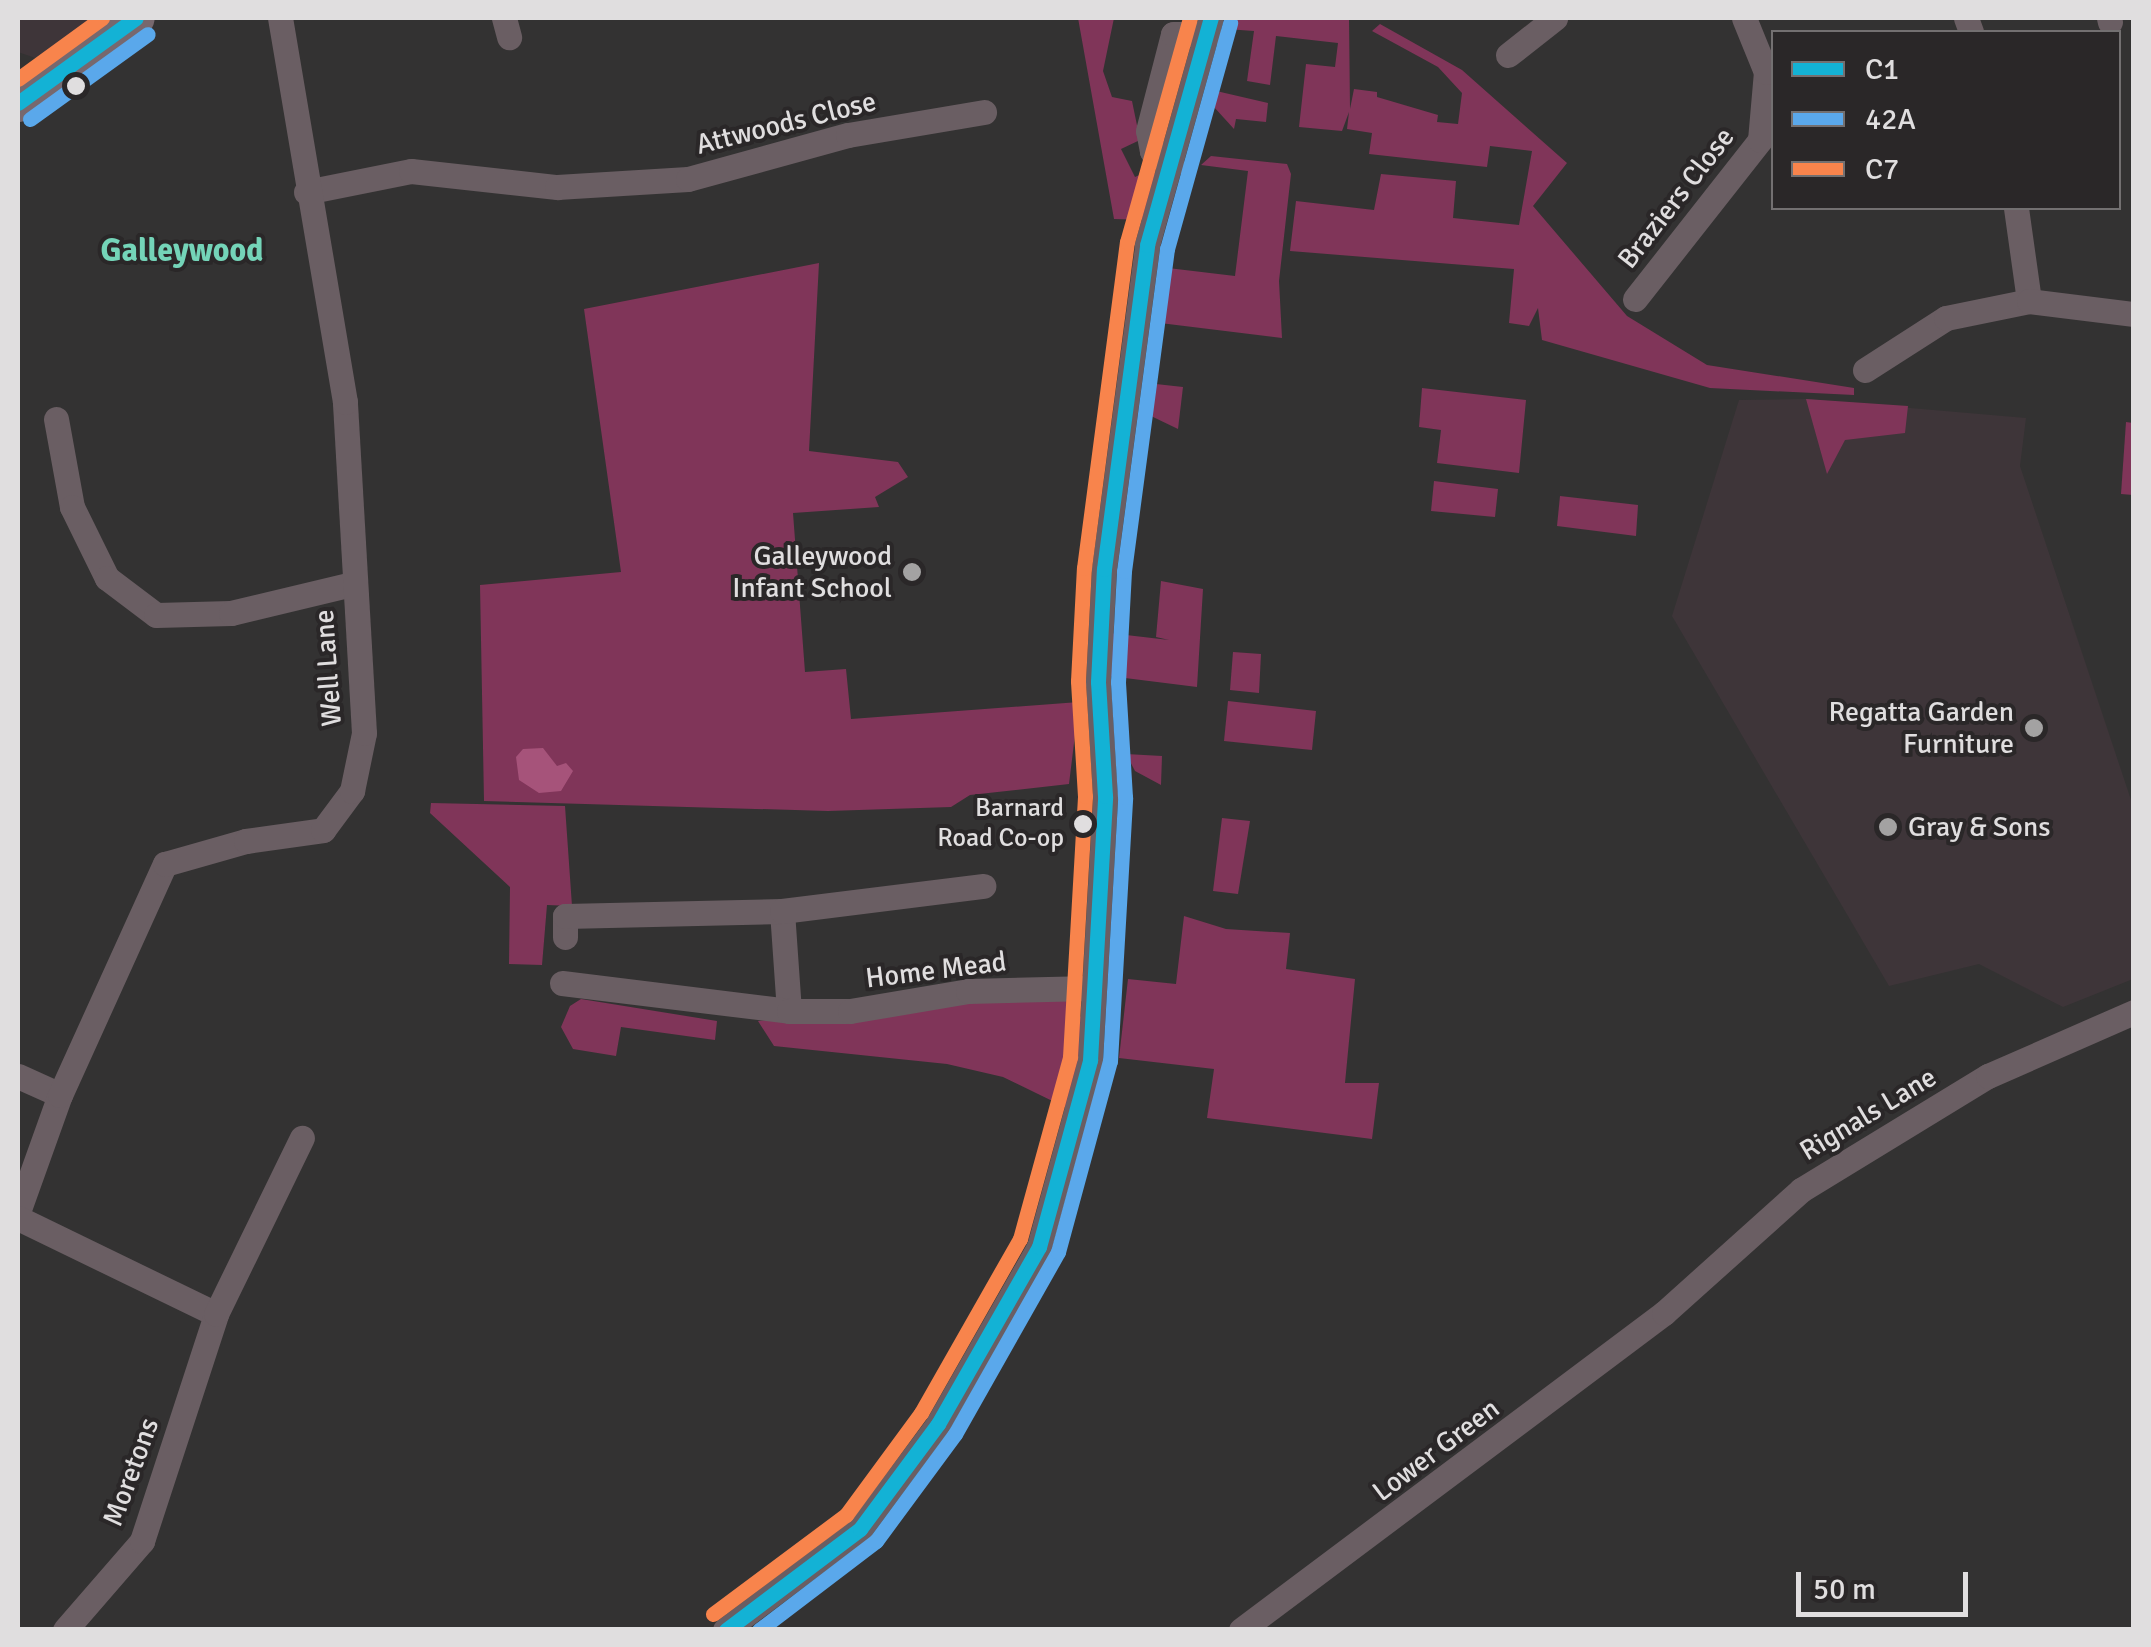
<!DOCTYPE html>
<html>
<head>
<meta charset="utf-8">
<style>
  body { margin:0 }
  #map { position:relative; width:2151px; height:1647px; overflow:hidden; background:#333232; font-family:Signika,sans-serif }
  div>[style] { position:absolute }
  .built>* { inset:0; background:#3e3539 }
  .green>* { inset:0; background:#803559 }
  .water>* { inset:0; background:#a6537a }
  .street>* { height:25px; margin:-12.5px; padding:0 12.5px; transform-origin:12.5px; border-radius:12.5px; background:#6a5e63 }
  .secondary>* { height:38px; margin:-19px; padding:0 19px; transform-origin:19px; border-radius:19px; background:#77686e }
  .bus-1>* { height:15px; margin:-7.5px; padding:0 7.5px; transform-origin:7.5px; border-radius:7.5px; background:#13b2d5 }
  .bus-2>* { height:15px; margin:-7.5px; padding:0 7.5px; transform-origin:7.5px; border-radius:7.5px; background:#5aa8eb }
  .bus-3>* { height:15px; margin:-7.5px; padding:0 7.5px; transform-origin:7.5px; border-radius:7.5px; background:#f8844c }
  .dots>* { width:28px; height:28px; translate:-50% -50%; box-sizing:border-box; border:5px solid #2a2728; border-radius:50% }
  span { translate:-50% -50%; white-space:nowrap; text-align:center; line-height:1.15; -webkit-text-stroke:8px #2a2728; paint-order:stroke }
  .bus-label { font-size:26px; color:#e0dedf }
  .right { translate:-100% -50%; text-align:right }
  .street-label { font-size:28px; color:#e0dedf }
  .poi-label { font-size:28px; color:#e0dedf }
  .left { translate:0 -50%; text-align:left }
  .quarter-label { font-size:32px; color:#74d4b8; font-weight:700 }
  .frame { position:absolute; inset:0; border:20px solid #e0dedf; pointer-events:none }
  .legend { position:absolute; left:1771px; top:30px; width:350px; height:180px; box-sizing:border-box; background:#2a2728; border:2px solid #737071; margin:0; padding:12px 18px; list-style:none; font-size:30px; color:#e0dedf }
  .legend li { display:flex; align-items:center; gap:20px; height:50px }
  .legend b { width:50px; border:2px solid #737071 }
  .scale { position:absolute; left:1796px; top:1572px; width:172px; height:45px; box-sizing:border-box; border:5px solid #e0dedf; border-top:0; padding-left:12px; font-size:30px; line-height:35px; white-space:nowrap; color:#e0dedf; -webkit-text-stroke:8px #2a2728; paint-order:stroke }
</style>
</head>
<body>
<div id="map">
  <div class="built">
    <i style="clip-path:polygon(18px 18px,107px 18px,44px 61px,18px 52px)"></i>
    <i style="clip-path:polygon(1806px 399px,2026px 418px,2020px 466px,2133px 806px,2133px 979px,2063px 1007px,1979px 964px,1889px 986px,1672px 616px,1739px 400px)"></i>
  </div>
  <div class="green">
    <i style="clip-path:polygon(1078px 18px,1114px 18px,1103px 71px,1112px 97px,1132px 101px,1140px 140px,1121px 149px,1135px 177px,1153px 169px,1157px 181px,1149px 220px,1114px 219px)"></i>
    <i style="clip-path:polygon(1232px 18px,1349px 18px,1350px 109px,1354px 89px,1377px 92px,1377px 97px,1438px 115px,1437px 122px,1458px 124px,1462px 93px,1438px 67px,1372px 31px,1380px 24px,1462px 70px,1567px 163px,1533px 206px,1627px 316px,1707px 365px,1854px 388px,1854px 395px,1710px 388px,1542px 340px,1538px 308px,1529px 326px,1509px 323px,1514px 269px,1290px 251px,1296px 201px,1374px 210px,1381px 174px,1456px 181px,1453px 218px,1519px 225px,1532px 151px,1490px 146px,1487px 167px,1369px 154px,1372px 133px,1347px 129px,1349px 112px,1342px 131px,1299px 127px,1306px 64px,1335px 67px,1338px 43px,1276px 36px,1270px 85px,1247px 81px,1254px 31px,1226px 29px)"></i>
    <i style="clip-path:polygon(1212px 90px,1268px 103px,1266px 122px,1236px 119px,1234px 129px,1214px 107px)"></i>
    <i style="clip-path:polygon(1211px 156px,1287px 164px,1291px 174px,1279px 281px,1282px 338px,1160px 323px,1168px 268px,1235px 276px,1248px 171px,1201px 165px)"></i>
    <i style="clip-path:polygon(819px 263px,809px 451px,898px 462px,908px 477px,875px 497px,879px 507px,793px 513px,805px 672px,846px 669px,851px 719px,1079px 702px,1069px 784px,970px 795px,951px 807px,828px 811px,484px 801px,480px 585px,621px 572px,584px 309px)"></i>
    <i style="clip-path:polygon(1147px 383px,1183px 387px,1178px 429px,1151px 416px,1144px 402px)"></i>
    <i style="clip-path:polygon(1422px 388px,1526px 400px,1519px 473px,1437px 463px,1441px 430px,1419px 427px)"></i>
    <i style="clip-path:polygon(1806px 399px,1908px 406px,1905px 433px,1845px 440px,1827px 474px)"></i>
    <i style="clip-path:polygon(2126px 422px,2133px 423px,2133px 495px,2121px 494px)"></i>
    <i style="clip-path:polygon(1434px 481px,1498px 489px,1495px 517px,1431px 511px)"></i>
    <i style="clip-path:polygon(1560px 496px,1638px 505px,1636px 536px,1557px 526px)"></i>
    <i style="clip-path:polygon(1161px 581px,1203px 589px,1197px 687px,1109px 676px,1109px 633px,1169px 640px,1156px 637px)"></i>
    <i style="clip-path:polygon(1233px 652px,1261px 654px,1259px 693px,1230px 690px)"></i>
    <i style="clip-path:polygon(1228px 701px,1316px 711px,1312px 750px,1224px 741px)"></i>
    <i style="clip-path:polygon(1126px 754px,1162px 756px,1161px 785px,1135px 771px)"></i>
    <i style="clip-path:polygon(431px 803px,565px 806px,572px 906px,547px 905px,542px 965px,509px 964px,510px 887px,430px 813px)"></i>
    <i style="clip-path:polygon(1222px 818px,1250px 821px,1238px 894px,1213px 891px)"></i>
    <i style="clip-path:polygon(1184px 916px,1226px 929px,1290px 933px,1286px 969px,1355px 979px,1345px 1083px,1379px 1083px,1372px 1139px,1207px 1118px,1214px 1069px,1119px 1058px,1128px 979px,1176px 984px)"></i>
    <i style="clip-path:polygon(1063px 997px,1088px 1025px,1077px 1113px,1003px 1077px,947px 1064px,774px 1046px,758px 1021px,969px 999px)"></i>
    <i style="clip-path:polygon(581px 999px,717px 1021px,715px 1040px,621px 1027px,616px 1056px,573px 1049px,561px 1027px,570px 1006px)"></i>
  </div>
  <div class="water">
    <i style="clip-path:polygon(543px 748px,557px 766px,566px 763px,573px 771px,561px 791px,539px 793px,519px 780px,516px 757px,523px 749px)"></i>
  </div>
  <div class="street">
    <i style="left:504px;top:18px;width:20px;rotate:75deg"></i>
    <i style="left:1966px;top:18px;width:15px;rotate:70deg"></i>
    <i style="left:2109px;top:18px;width:4px;rotate:76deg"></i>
    <i style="left:1508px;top:55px;width:60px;rotate:-38.2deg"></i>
    <i style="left:1172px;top:164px;width:24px;rotate:-147deg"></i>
    <i style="left:1152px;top:151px;width:20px;rotate:-101deg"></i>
    <i style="left:1148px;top:131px;width:100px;rotate:-75.5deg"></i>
    <i style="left:1173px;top:34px;width:36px"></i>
    <i style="left:306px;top:192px;width:107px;rotate:-11.3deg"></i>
    <i style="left:411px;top:171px;width:147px;rotate:6.3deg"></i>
    <i style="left:557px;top:187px;width:131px;rotate:-3.5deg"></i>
    <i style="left:688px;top:179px;width:166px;rotate:-15.4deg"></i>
    <i style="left:848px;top:135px;width:138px;rotate:-9.6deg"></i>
    <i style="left:2016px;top:208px;width:94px;rotate:82deg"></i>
    <i style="left:1635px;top:299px;width:202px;rotate:-51.8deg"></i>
    <i style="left:1760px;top:140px;width:68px;rotate:-85deg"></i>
    <i style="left:1766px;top:72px;width:58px;rotate:-112.2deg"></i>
    <i style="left:1865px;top:370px;width:96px;rotate:-32.7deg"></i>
    <i style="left:1946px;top:318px;width:85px;rotate:-11.6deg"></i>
    <i style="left:2029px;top:301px;width:106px;rotate:7.1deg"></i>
    <i style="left:56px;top:419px;width:89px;rotate:79.7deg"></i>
    <i style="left:72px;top:507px;width:79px;rotate:63.8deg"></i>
    <i style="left:107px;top:578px;width:61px;rotate:37.1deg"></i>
    <i style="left:156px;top:615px;width:75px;rotate:-1.5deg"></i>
    <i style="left:231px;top:613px;width:124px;rotate:-13.5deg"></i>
    <i style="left:782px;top:911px;width:100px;rotate:86deg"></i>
    <i style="left:565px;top:937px;width:21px;rotate:-90deg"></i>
    <i style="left:565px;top:916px;width:217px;rotate:-1.3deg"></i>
    <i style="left:782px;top:911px;width:203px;rotate:-7.1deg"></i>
    <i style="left:562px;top:983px;width:229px;rotate:7deg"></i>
    <i style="left:789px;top:1011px;width:61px"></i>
    <i style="left:850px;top:1011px;width:120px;rotate:-9.6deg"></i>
    <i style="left:968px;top:991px;width:123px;rotate:-1.4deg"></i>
    <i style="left:18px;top:1076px;width:46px;rotate:24.3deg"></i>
    <i style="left:18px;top:1212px;width:124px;rotate:-70.3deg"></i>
    <i style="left:60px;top:1095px;width:254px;rotate:-65.6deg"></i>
    <i style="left:165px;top:864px;width:84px;rotate:-15.9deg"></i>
    <i style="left:246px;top:841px;width:78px;rotate:-8.1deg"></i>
    <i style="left:323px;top:830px;width:49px;rotate:-53.4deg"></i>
    <i style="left:352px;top:791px;width:59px;rotate:-78.3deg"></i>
    <i style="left:364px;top:733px;width:332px;rotate:-93.3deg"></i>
    <i style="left:345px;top:402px;width:389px;rotate:-99.6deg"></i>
    <i style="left:18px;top:1218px;width:220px;rotate:25.9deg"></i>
    <i style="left:65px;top:1630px;width:118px;rotate:-49.1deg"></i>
    <i style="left:142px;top:1541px;width:239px;rotate:-71.9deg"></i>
    <i style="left:216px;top:1314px;width:196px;rotate:-64deg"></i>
    <i style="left:725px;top:1630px;width:169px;rotate:-36.8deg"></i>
    <i style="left:860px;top:1529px;width:131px;rotate:-53.4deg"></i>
    <i style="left:938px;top:1424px;width:204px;rotate:-60.3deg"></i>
    <i style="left:1039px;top:1247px;width:194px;rotate:-74.7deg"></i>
    <i style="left:1090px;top:1060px;width:264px;rotate:-86.7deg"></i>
    <i style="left:1105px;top:796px;width:114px;rotate:-93.5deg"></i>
    <i style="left:1098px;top:682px;width:113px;rotate:-87deg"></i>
    <i style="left:1104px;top:569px;width:327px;rotate:-82.4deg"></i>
    <i style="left:1147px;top:245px;width:236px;rotate:-74.3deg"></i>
    <i style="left:1241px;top:1630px;width:529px;rotate:-36.85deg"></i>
    <i style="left:1664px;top:1313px;width:184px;rotate:-41.9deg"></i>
    <i style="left:1801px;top:1190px;width:219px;rotate:-31.4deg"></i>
    <i style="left:1988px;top:1076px;width:159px;rotate:-23.7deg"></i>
  </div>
  <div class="secondary">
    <i style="left:18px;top:103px;width:145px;rotate:-35.8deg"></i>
  </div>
  <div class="bus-1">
    <i style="left:18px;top:103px;width:145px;rotate:-35.8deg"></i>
    <i style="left:726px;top:1630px;width:168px;rotate:-37deg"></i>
    <i style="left:860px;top:1529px;width:131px;rotate:-53.4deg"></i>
    <i style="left:938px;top:1424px;width:204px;rotate:-60.3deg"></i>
    <i style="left:1039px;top:1247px;width:194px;rotate:-74.7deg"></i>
    <i style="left:1090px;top:1060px;width:264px;rotate:-86.7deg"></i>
    <i style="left:1105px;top:796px;width:114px;rotate:-93.5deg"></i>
    <i style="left:1098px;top:682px;width:113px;rotate:-87deg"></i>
    <i style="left:1104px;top:569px;width:327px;rotate:-82.4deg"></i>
    <i style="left:1147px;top:245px;width:236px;rotate:-74.3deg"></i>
  </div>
  <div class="bus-2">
    <i style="left:30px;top:119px;width:145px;rotate:-35.8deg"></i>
    <i style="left:759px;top:1630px;width:147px;rotate:-37.3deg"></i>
    <i style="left:876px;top:1541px;width:133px;rotate:-53.6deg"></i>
    <i style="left:955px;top:1434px;width:209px;rotate:-60.5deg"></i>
    <i style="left:1058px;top:1252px;width:198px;rotate:-74.8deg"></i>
    <i style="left:1110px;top:1061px;width:264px;rotate:-86.7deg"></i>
    <i style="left:1125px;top:797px;width:115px;rotate:-93.5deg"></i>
    <i style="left:1118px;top:682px;width:111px;rotate:-86.9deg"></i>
    <i style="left:1124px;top:571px;width:325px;rotate:-82.4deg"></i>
    <i style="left:1167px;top:249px;width:235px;rotate:-74.4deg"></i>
  </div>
  <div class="bus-3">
    <i style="left:18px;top:79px;width:104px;rotate:-36deg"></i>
    <i style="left:713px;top:1614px;width:166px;rotate:-36.7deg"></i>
    <i style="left:846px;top:1515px;width:127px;rotate:-53.7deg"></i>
    <i style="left:921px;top:1413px;width:200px;rotate:-60.4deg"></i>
    <i style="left:1020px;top:1239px;width:189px;rotate:-74.6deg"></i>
    <i style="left:1070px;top:1057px;width:261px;rotate:-86.7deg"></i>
    <i style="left:1085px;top:796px;width:115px;rotate:-93.5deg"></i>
    <i style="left:1078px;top:681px;width:113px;rotate:-87deg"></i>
    <i style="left:1084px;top:568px;width:329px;rotate:-82.5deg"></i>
    <i style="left:1127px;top:242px;width:233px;rotate:-74.3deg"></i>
  </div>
  <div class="dots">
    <i style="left:76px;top:86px;background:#e0dedf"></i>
    <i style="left:912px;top:572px;background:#a3a2a2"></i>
    <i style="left:2034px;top:728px;background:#a3a2a2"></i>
    <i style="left:1083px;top:824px;background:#e0dedf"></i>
    <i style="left:1888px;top:827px;background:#a3a2a2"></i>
  </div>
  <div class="bus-label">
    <span class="right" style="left:1064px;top:824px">Barnard<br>Road Co-op</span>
  </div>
  <div class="street-label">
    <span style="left:786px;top:123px;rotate:-14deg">Attwoods Close</span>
    <span style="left:1676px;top:198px;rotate:-52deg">Braziers Close</span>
    <span style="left:328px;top:668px;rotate:-94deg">Well Lane</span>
    <span style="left:936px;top:970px;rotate:-7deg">Home Mead</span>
    <span style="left:1868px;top:1114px;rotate:-31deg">Rignals Lane</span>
    <span style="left:1436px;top:1450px;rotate:-37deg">Lower Green</span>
    <span style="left:131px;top:1472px;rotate:-70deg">Moretons</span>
  </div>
  <div class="poi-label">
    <span class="right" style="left:892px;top:572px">Galleywood<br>Infant School</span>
    <span class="right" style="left:2014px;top:728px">Regatta Garden<br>Furniture</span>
    <span class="left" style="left:1908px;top:827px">Gray &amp; Sons</span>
  </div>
  <div class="quarter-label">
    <span style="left:182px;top:251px">Galleywood</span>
  </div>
  <div class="frame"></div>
  <ul class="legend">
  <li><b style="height:12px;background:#13b2d5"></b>C1</li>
  <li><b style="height:12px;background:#5aa8eb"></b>42A</li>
  <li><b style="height:12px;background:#f8844c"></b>C7</li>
  </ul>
  <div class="scale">50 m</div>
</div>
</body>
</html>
